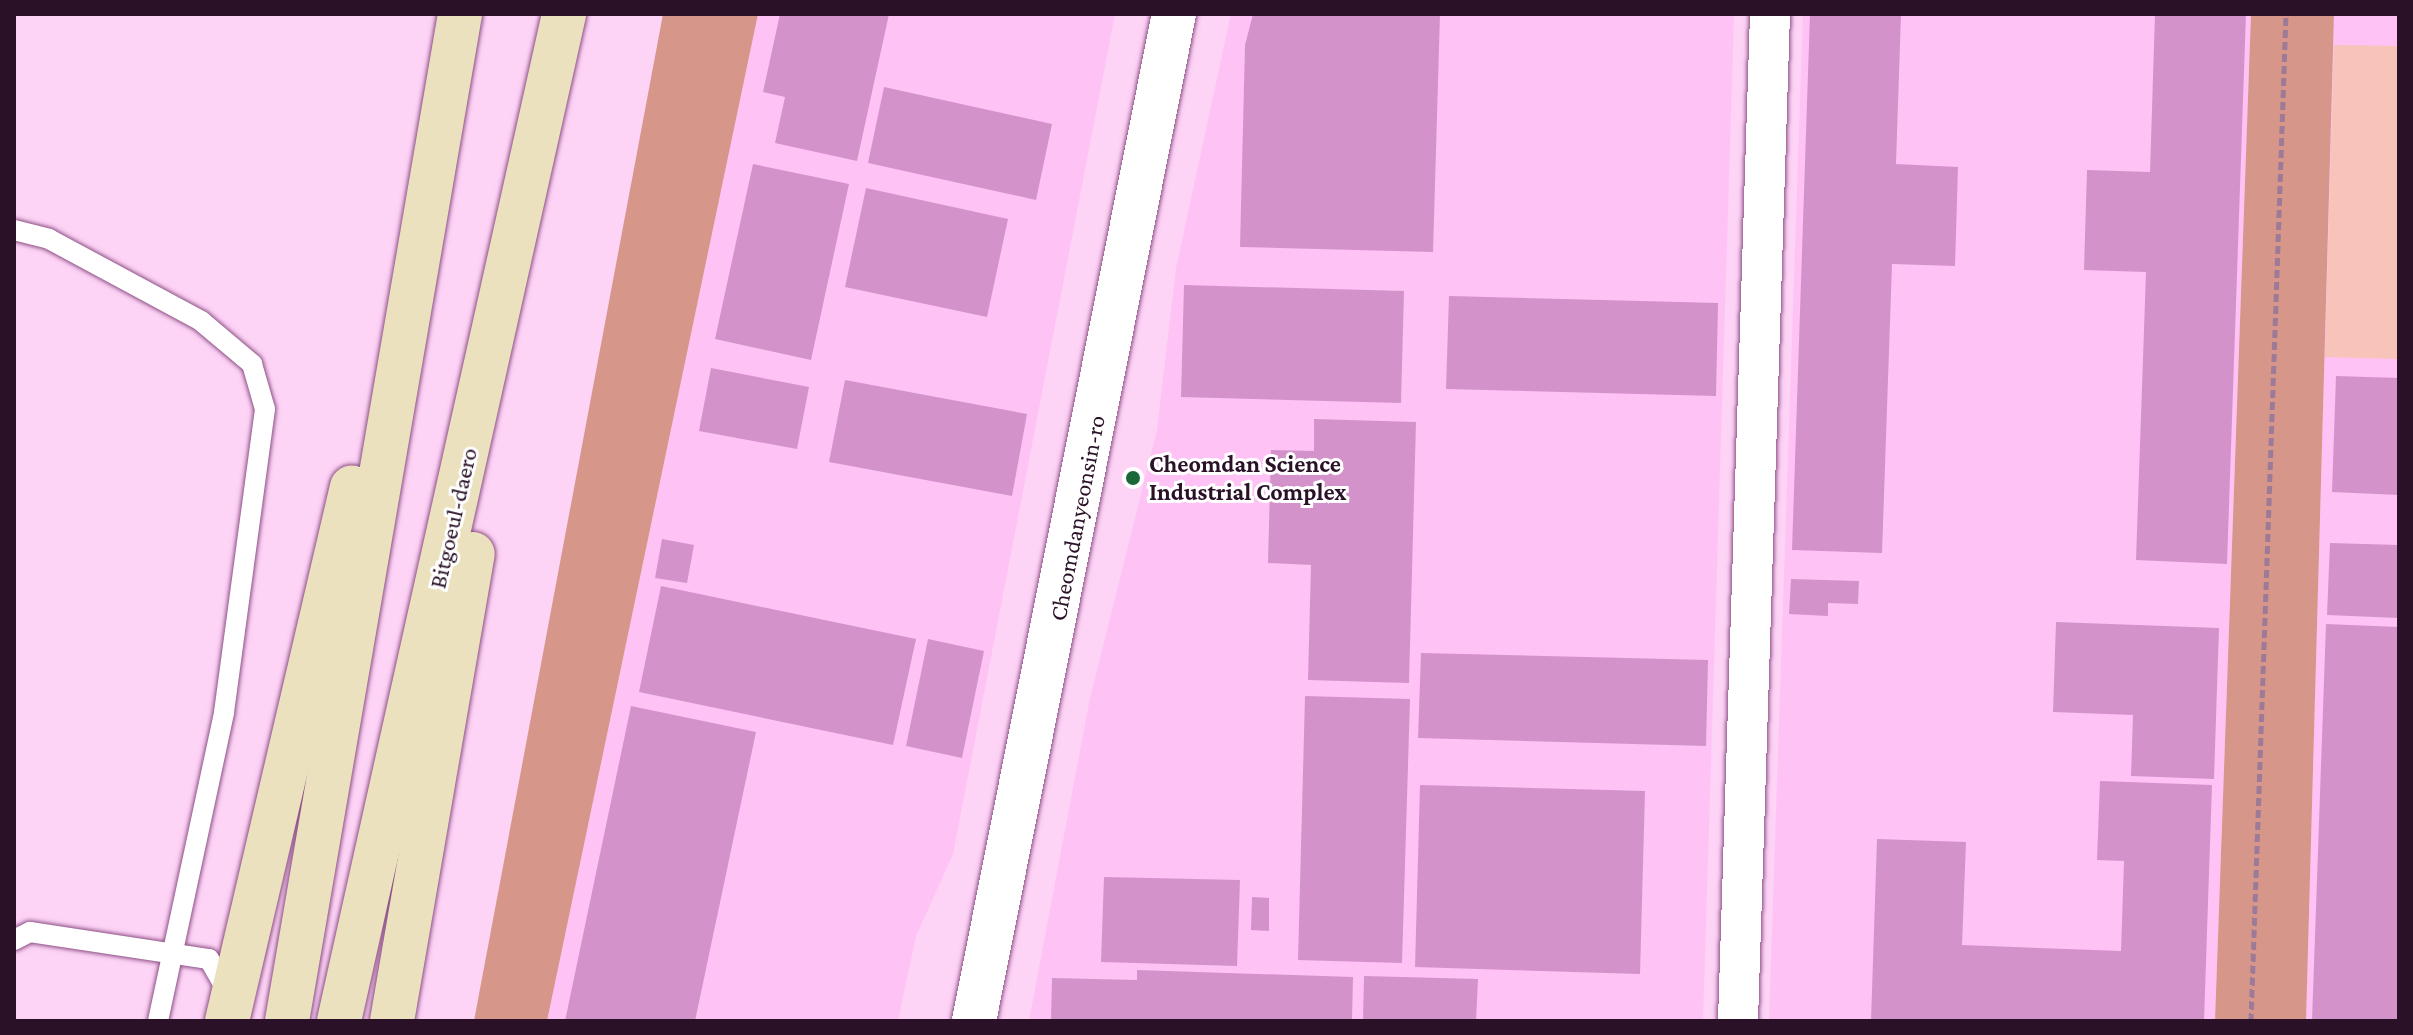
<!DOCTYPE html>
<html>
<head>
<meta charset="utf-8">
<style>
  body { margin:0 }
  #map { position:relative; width:2413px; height:1035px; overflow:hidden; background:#fdd3f6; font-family:"Crimson Pro",serif }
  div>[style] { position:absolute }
  .built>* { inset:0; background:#fec2f5 }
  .green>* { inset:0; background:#f8c3b8 }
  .forest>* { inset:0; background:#d69689 }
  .building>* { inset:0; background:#d492cb }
  .path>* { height:5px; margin-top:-2.5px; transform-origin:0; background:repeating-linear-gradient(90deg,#9d7b98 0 8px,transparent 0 12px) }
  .roads { filter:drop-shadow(0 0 2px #8d5085) drop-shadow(0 0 2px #8d5085) }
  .service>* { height:20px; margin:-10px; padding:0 10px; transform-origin:10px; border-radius:10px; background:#fff }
  .minor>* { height:40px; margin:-20px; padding:0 20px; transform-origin:20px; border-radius:20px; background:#fff }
  .tertiary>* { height:44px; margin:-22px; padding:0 22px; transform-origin:22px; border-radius:22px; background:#fff }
  .secondary>* { height:44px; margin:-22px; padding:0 22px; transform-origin:22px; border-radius:22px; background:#ebe1be }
  .dots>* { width:22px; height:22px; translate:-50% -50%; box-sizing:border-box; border:4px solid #fff; border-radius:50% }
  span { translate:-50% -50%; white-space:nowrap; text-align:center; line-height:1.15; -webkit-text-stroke:6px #fff; paint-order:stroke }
  .poi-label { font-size:24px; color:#2a1127; font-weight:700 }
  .left { translate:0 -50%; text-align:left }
  .street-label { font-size:24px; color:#2a1127 }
  .frame { position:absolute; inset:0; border:16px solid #2a1127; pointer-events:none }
</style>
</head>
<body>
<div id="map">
  <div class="built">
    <i style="clip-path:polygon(758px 14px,1115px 14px,953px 854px,916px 936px,898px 1021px,547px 1021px)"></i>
    <i style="clip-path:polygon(1231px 14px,1734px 14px,1703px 1021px,1029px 1021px,1090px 698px,1157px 430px,1176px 268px)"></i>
    <i style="clip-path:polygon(1803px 14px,2251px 14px,2215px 1021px,1769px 1021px)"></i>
    <i style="clip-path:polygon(2334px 14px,2399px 14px,2399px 1021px,2306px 1021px)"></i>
  </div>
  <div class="green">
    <i style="clip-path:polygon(2334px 45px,2399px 46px,2399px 359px,2325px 357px)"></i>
  </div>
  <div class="forest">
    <i style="clip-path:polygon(663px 14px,758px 14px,547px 1021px,474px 1021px)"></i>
    <i style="clip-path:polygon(2251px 14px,2334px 14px,2306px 1021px,2215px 1021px)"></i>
  </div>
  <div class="building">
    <i style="clip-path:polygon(780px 14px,889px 14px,857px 161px,775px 143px,785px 97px,763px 92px)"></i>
    <i style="clip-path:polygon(1253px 14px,1440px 14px,1433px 252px,1240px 247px,1245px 45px)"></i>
    <i style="clip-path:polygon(1810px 14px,1901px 14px,1896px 164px,1958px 167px,1955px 266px,1892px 264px,1882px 553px,1792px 550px)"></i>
    <i style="clip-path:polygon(2155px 14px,2246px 14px,2227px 564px,2136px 560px,2146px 272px,2084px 270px,2087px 170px,2150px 172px)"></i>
    <i style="clip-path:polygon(884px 87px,1052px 124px,1036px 200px,868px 163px)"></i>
    <i style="clip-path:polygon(753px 164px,849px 184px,811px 360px,715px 339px)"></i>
    <i style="clip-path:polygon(866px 188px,1008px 219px,987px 317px,845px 287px)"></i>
    <i style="clip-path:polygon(1184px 285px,1404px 291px,1401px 403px,1181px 397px)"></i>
    <i style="clip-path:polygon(1449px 296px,1718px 303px,1716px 396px,1446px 389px)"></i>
    <i style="clip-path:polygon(711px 368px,809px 387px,797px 449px,699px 431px)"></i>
    <i style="clip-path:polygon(2336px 376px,2399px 378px,2399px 495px,2332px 492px)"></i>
    <i style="clip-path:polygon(845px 380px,1027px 414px,1012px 496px,829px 462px)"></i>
    <i style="clip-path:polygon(1314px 419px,1416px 422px,1409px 683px,1308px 680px,1311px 565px,1268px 563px,1271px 450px,1314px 451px)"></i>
    <i style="clip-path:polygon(662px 539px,694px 545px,687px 583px,655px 578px)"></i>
    <i style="clip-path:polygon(2330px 543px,2399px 545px,2399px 618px,2327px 615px)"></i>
    <i style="clip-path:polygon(1791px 579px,1859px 581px,1858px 604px,1828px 603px,1828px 616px,1789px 614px)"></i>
    <i style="clip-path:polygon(661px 586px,916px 639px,893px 745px,639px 692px)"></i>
    <i style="clip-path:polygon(2056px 622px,2219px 628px,2214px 779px,2131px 776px,2133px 715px,2053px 712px)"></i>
    <i style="clip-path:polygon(2326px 624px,2399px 627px,2399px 1021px,2312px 1021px)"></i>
    <i style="clip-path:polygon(928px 639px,984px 651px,962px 758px,906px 746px)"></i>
    <i style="clip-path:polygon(1421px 653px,1708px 660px,1706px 746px,1418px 738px)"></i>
    <i style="clip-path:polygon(1305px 696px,1410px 699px,1402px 963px,1298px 960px)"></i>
    <i style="clip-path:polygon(631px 706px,756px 732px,695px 1021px,565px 1021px)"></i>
    <i style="clip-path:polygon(2100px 781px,2212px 785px,2204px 1021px,1871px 1021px,1877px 839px,1966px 842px,1962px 945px,2121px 951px,2124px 861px,2097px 860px)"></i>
    <i style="clip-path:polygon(1420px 785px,1645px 791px,1640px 974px,1415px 967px)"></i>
    <i style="clip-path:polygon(1104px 877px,1240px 880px,1237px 966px,1101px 962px)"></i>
    <i style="clip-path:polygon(1252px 897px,1269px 898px,1269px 931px,1251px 930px)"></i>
    <i style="clip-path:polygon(1137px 970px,1353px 977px,1352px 1021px,1051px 1021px,1052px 978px,1137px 980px)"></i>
    <i style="clip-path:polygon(1364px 976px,1478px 979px,1476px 1021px,1363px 1021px)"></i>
  </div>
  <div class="path">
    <i style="left:2251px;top:1021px;width:1008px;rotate:-88.01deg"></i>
  </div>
  <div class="roads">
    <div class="service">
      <i style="left:14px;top:230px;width:36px;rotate:14deg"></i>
      <i style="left:49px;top:239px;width:173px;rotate:28.3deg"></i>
      <i style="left:201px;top:321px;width:67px;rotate:40.1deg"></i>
      <i style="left:252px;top:364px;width:47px;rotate:73.9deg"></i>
      <i style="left:265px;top:409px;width:307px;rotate:97.7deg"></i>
      <i style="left:224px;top:713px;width:315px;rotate:102.1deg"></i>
      <i style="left:14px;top:940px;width:18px;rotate:-27deg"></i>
      <i style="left:30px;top:932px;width:181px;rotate:8.6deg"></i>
      <i style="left:209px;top:959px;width:43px;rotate:60.4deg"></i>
    </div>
    <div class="minor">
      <i style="left:1738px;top:1021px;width:1008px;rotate:-88.18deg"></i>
    </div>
    <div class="tertiary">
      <i style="left:974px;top:1021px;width:1027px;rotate:-78.77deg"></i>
    </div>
    <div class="secondary">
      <i style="left:227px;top:1021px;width:548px;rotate:-76.83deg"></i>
      <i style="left:287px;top:1021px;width:1022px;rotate:-80.25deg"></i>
      <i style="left:339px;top:1021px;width:1032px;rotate:-77.4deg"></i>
      <i style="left:392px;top:1021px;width:474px;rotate:-80.2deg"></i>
    </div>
  </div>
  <div class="dots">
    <i style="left:1133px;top:478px;background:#196837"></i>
  </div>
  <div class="poi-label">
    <span class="left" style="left:1149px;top:478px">Cheomdan Science<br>Industrial Complex</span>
  </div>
  <div class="street-label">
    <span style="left:453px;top:518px;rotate:-77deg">Bitgoeul-daero</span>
    <span style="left:1077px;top:518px;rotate:-79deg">Cheomdanyeonsin-ro</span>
  </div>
  <div class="frame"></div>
</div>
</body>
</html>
